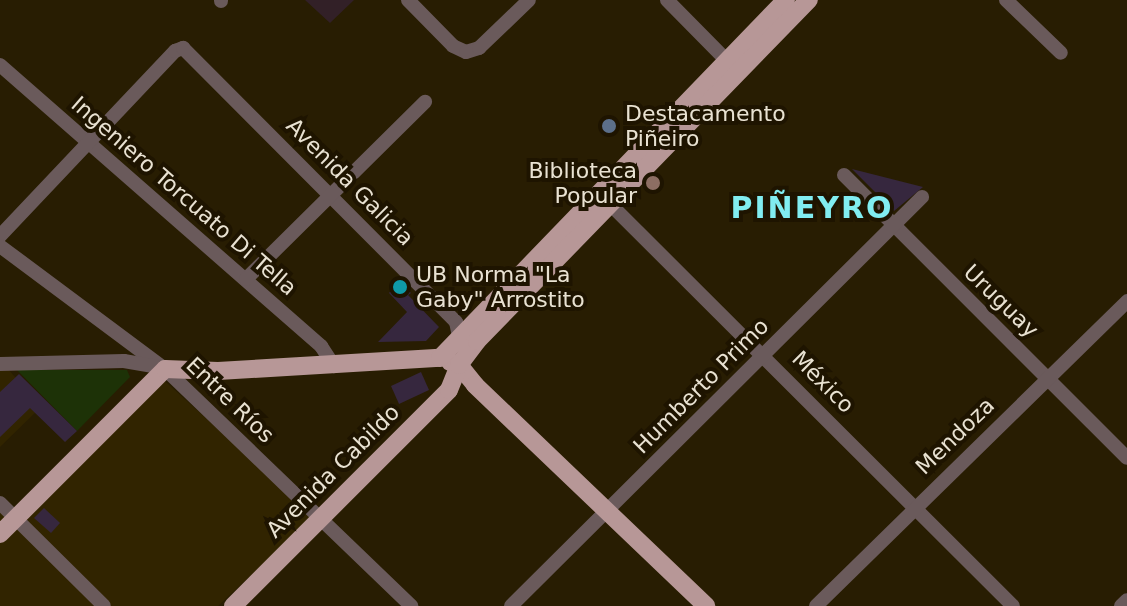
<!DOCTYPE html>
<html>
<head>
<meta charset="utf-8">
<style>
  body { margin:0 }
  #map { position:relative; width:1127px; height:606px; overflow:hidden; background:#281d02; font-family:"DejaVu Sans",sans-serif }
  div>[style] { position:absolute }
  .built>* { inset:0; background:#312400 }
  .education>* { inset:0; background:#322027 }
  .green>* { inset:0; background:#1d3207 }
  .building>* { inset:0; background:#36273e }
  .minor>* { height:14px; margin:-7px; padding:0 7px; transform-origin:7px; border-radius:7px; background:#6a5a5b }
  .major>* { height:18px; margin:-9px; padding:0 9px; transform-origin:9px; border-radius:9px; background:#b79797 }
  .dots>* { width:22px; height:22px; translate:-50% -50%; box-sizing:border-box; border:4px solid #1e1400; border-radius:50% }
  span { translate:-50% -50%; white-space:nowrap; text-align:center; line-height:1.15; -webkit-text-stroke:8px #1e1400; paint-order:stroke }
  .poi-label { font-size:22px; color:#e9e2d2 }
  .left { translate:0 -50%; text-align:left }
  .right { translate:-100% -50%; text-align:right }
  .street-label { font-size:22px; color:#e9e2d2 }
  .district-label { font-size:30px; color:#81edf1; font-weight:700; letter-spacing:2px }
</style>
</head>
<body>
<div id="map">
  <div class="built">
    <i style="clip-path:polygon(8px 369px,41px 407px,0 447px,0 370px)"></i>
    <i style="clip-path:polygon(157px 374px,314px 516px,218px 606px,0 606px,0 510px,14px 525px)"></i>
  </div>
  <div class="education">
    <i style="clip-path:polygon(305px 0,354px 0,330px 23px)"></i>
  </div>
  <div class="green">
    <i style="clip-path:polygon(17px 370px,127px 370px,130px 377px,77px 431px)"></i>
  </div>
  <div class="building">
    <i style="clip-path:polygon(852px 169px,923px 187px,894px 211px)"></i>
    <i style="clip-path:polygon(399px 281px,411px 293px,408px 295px,439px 327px,426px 341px,378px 342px,407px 312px,389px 293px)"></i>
    <i style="clip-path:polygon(421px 372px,429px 390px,399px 404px,391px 386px)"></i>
    <i style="clip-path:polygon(19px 374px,77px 431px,65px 442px,30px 408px,0 437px,0 392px)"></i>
    <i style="clip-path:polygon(44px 508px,60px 523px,51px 533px,34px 518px)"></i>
  </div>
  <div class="minor">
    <i style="left:408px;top:0;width:64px;rotate:45.6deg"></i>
    <i style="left:453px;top:46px;width:14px;rotate:25deg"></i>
    <i style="left:466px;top:52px;width:14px;rotate:-17deg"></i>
    <i style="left:479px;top:48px;width:69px;rotate:-43.8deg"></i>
    <i style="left:667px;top:0;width:93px;rotate:45.4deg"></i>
    <i style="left:1006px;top:0;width:76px;rotate:43.9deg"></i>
    <i style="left:221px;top:1px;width:1px;rotate:-90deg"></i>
    <i style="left:0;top:65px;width:427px;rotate:41.2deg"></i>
    <i style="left:321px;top:346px;width:24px;rotate:57deg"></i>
    <i style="left:844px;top:175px;width:400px;rotate:45deg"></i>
    <i style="left:603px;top:197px;width:579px;rotate:44.93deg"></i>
    <i style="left:0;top:236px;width:255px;rotate:-46.6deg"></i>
    <i style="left:175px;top:51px;width:9px;rotate:-21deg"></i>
    <i style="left:183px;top:48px;width:387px;rotate:45.1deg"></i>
    <i style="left:456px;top:322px;width:24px;rotate:78deg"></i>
    <i style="left:0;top:246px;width:206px;rotate:36.7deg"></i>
    <i style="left:165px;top:369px;width:342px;rotate:43.9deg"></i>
    <i style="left:246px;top:279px;width:252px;rotate:-44.7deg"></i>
    <i style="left:0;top:364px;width:124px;rotate:-1.4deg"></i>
    <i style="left:124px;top:361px;width:34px;rotate:10deg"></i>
    <i style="left:0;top:503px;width:146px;rotate:44.7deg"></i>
    <i style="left:511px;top:606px;width:580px;rotate:-44.86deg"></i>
    <i style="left:816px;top:606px;width:436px;rotate:-44.4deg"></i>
    <i style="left:1121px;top:606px;width:8px;rotate:-45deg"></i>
  </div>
  <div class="major">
    <i style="left:450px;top:362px;width:9px;rotate:18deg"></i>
    <i style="left:459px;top:365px;width:26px;rotate:51deg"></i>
    <i style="left:475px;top:385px;width:320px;rotate:43.7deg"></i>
    <i style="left:0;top:534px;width:233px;rotate:-45deg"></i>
    <i style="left:165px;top:369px;width:53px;rotate:2.2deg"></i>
    <i style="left:218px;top:371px;width:222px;rotate:-3.4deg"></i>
    <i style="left:440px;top:358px;width:498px;rotate:-46deg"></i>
    <i style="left:233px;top:606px;width:305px;rotate:-45deg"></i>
    <i style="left:449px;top:390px;width:27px;rotate:-68deg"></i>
    <i style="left:459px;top:365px;width:30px;rotate:-53deg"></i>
    <i style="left:477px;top:341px;width:476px;rotate:-45.8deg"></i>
  </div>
  <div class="dots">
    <i style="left:609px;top:126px;background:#5c6f8a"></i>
    <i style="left:653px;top:183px;background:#8d6e63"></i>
    <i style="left:400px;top:287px;background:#0f9aa8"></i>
  </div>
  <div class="poi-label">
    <span class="left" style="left:625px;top:126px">Destacamento<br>Piñeiro</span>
    <span class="right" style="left:637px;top:183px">Biblioteca<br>Popular</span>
    <span class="left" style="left:416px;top:287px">UB Norma "La<br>Gaby" Arrostito</span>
  </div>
  <div class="street-label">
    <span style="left:350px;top:182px;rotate:45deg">Avenida Galicia</span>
    <span style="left:184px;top:196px;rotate:41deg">Ingeniero Torcuato Di Tella</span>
    <span style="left:1001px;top:301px;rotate:44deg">Uruguay</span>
    <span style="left:823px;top:382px;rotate:45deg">México</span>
    <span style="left:701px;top:386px;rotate:-45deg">Humberto Primo</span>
    <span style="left:230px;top:400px;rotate:44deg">Entre Ríos</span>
    <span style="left:955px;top:436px;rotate:-44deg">Mendoza</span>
    <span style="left:333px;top:471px;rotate:-45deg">Avenida Cabildo</span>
  </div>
  <div class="district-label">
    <span style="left:812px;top:208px">PIÑEYRO</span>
  </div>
</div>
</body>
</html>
